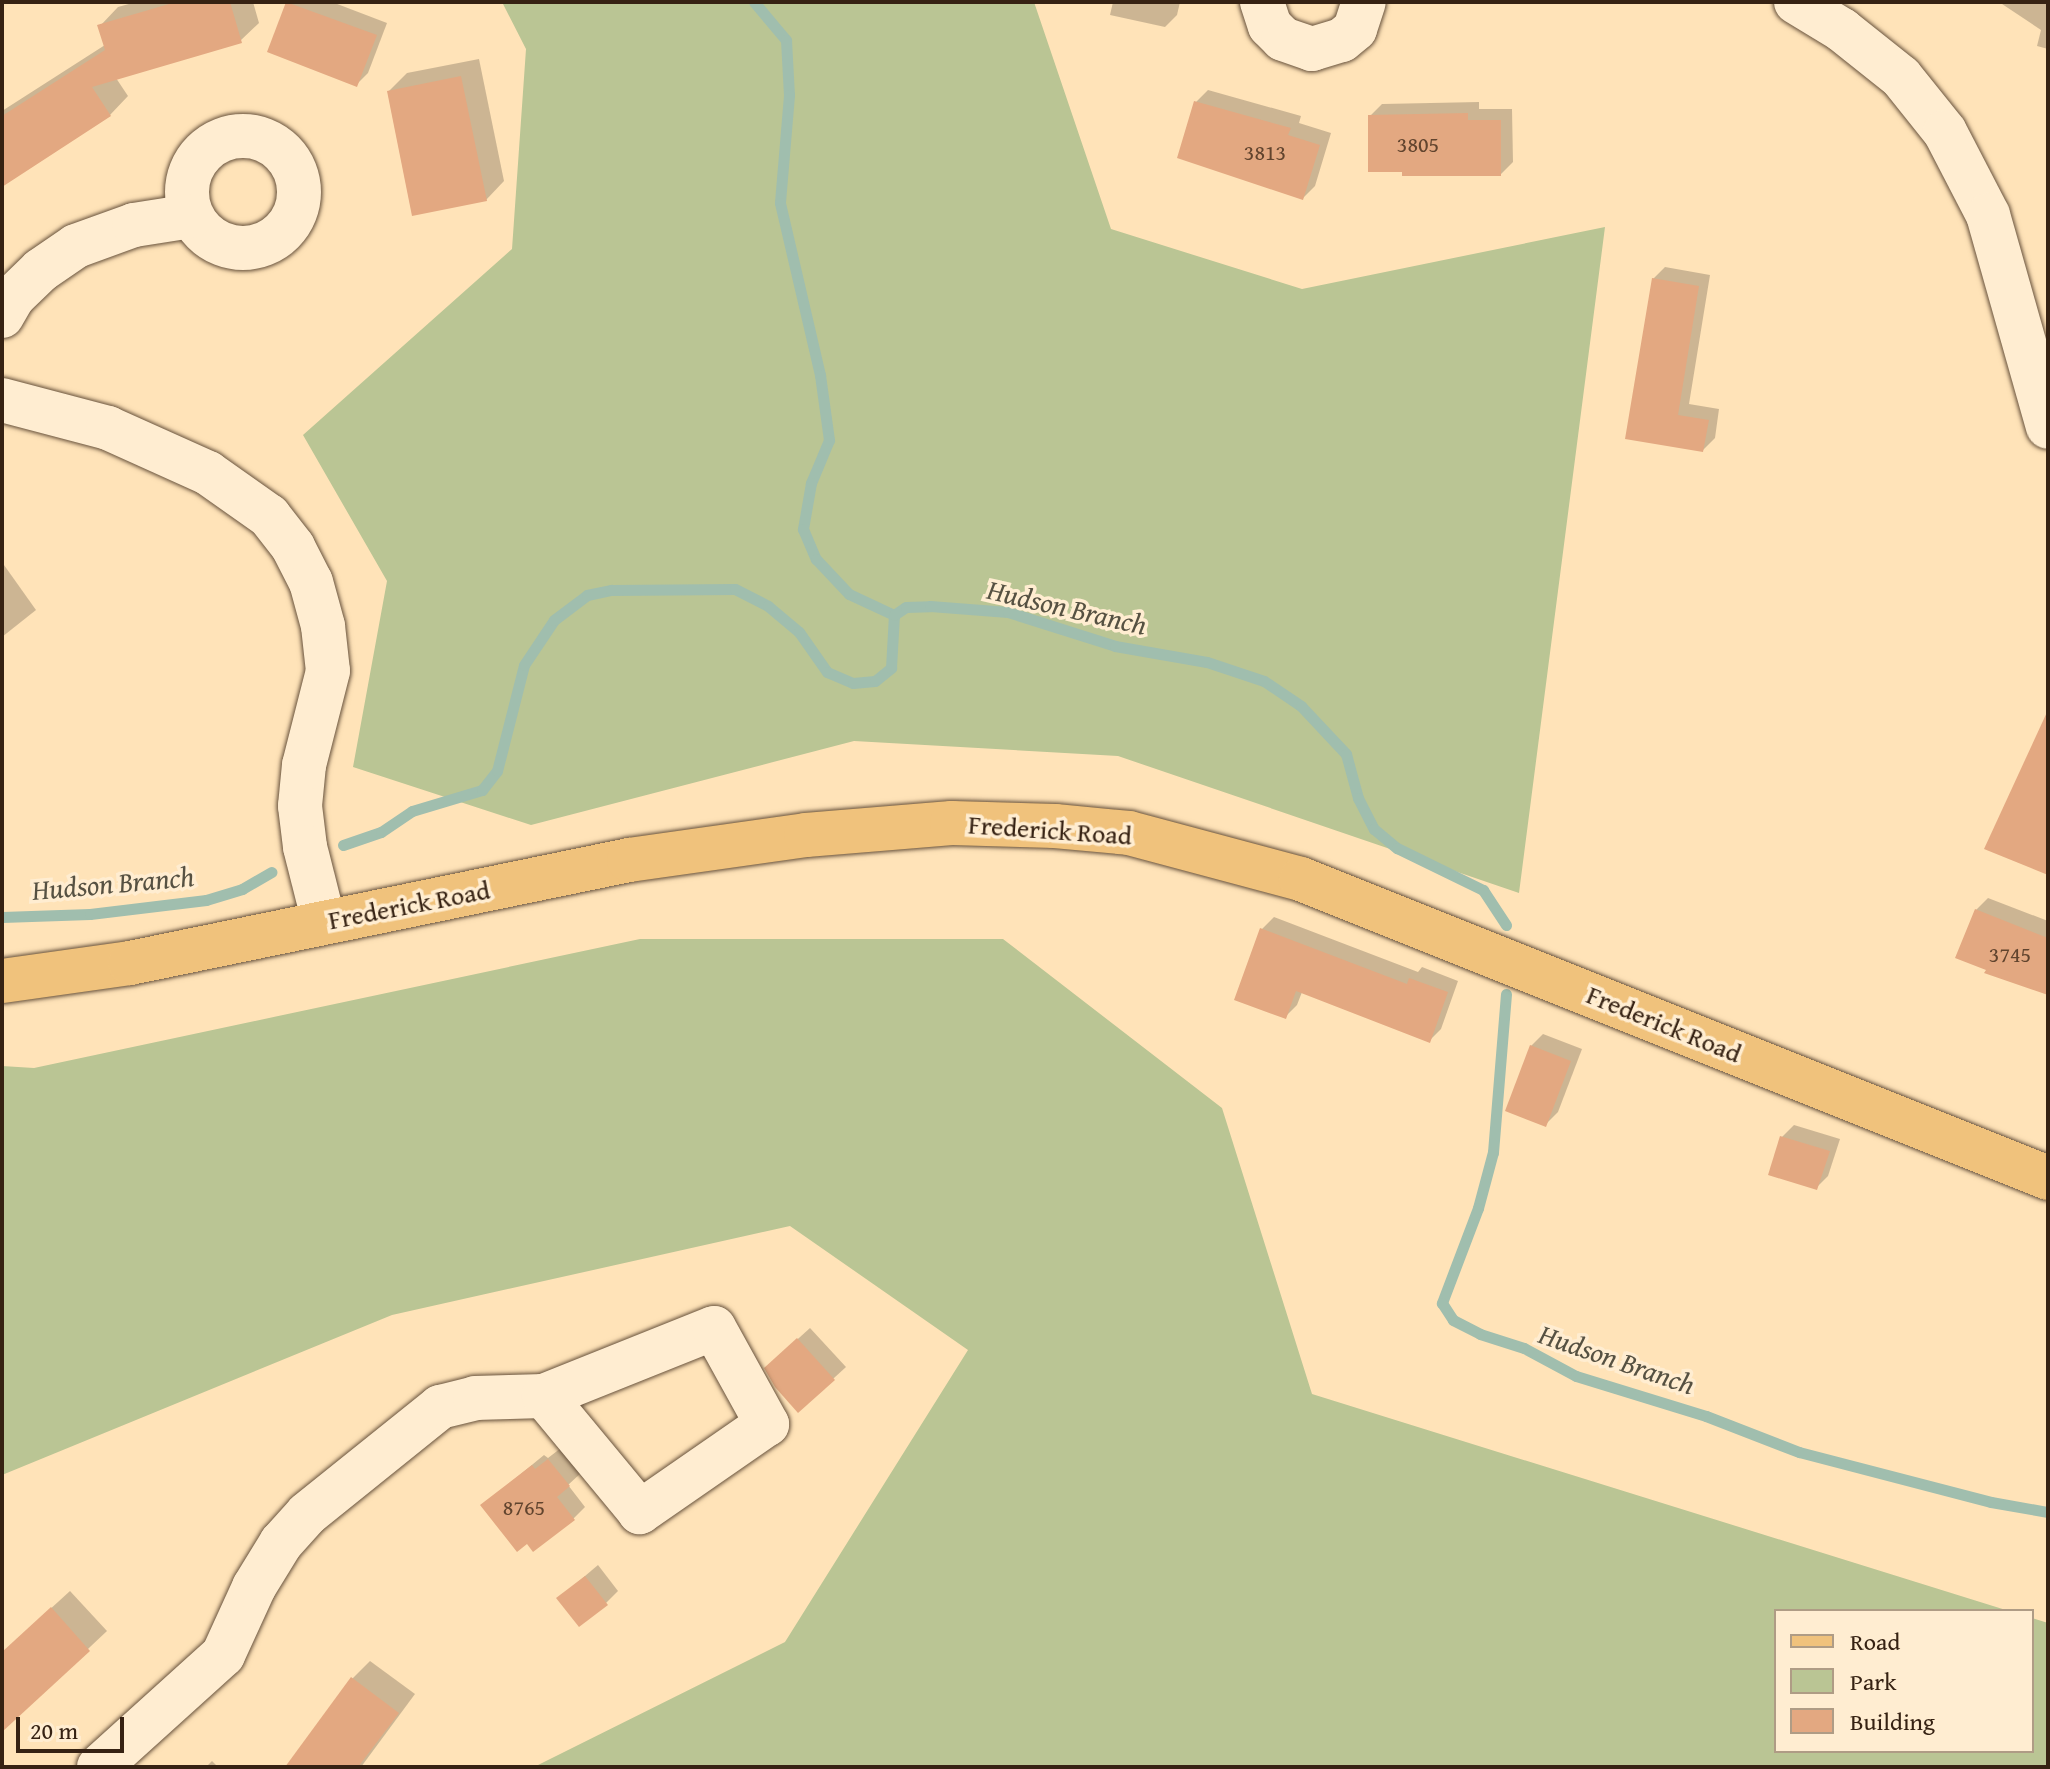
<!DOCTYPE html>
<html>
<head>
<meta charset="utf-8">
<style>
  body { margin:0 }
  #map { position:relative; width:2050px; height:1769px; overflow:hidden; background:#ffe3b8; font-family:"Gentium Book Plus",serif }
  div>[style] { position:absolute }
  .green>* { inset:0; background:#bac594 }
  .shadow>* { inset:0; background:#0003 }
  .stream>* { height:11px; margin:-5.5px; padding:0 5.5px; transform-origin:5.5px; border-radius:5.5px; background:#a0beae }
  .building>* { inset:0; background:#e3a881 }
  .roads { filter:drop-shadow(0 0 2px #68523c) drop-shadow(0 0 2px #68523c) }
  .minor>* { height:44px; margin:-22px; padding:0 22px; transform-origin:22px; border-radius:22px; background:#ffedd1 }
  .minor>.ring { margin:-22px; padding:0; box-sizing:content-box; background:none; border:44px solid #ffedd1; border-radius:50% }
  .major>* { height:44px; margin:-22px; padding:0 22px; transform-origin:22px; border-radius:22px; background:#f0c27c }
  span { translate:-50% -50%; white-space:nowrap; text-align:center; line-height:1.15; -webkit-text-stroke:7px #ffedd1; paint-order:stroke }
  .number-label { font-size:22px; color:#61442e }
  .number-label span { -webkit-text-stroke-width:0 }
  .street-label { font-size:26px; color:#362213 }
  .water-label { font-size:28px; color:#565142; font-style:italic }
  .frame { position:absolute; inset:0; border:4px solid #362213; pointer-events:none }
  .legend { position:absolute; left:1774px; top:1609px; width:260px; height:144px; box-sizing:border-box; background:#ffedd1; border:2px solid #af9c85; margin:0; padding:10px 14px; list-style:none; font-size:24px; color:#362213 }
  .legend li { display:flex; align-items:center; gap:16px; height:40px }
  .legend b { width:40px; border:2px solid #af9c85 }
  .scale { position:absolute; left:16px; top:1717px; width:108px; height:36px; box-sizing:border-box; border:4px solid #362213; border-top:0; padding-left:10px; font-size:24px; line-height:28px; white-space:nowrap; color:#362213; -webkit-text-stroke:6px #ffedd1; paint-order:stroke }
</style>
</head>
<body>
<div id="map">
  <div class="green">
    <i style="clip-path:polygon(502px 2px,1034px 2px,1111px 229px,1302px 289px,1605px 227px,1519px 893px,1118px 756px,854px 741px,531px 825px,353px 767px,387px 581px,303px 435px,512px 249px,526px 49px)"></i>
    <i style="clip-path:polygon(640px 939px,1003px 939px,1222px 1108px,1312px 1394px,2009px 1611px,1776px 1611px,1776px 1751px,2032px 1751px,2032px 1618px,2048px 1623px,2048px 1767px,534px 1767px,785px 1642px,968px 1350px,790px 1226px,392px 1315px,2px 1475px,2px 1066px,34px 1068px)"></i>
  </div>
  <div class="shadow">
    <i style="clip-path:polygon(136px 2px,253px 2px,259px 23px,240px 41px,116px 78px,128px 96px,110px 115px,2px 184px,2px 111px,105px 45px,100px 26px,118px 7px)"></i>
    <i style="clip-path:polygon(288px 2px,332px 2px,387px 23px,368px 73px,356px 85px,269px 51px)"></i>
    <i style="clip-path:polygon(1113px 2px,1180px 2px,1177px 15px,1165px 27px,1110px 15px)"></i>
    <i style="clip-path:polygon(1999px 2px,2048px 2px,2048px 49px,2037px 46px,2041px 30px)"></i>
    <i style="clip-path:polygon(479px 59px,504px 181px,486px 200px,389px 91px,407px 73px)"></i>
    <i style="clip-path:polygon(1208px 90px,1301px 116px,1299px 123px,1331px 133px,1315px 186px,1303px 198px,1196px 102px)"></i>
    <i style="clip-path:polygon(1479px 102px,1479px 109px,1512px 109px,1513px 162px,1501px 174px,1370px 116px,1382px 104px)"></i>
    <i style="clip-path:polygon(1665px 267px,1710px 275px,1689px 404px,1719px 409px,1715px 438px,1703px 450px,1627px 438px,1653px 279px)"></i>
    <i style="clip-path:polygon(4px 565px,36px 610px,2px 637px,2px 566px)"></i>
    <i style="clip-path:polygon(1988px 898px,2048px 921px,2048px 993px,1976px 910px)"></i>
    <i style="clip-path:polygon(1274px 917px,1418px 972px,1422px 967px,1458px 981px,1441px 1029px,1429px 1041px,1302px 992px,1297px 1005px,1285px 1017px,1236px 999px,1262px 929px)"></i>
    <i style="clip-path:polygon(1543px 1034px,1582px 1049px,1558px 1112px,1546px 1124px,1531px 1046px)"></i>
    <i style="clip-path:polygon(1794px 1125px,1840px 1139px,1828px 1176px,1816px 1188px,1782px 1137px)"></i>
    <i style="clip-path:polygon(810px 1328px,846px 1367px,799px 1410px,779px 1356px)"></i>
    <i style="clip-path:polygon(561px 1448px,581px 1473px,568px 1485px,585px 1507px,573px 1519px,483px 1505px,544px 1455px,548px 1458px)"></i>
    <i style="clip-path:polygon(598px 1565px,618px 1591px,606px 1603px,559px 1598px)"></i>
    <i style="clip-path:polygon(70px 1591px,107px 1631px,2px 1730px,2px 1653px)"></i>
    <i style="clip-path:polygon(370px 1661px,415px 1694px,361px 1767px,287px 1767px,352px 1679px)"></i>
    <i style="clip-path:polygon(212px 1761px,218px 1767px,206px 1767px)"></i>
  </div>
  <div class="stream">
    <i style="left:754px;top:2px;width:50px;rotate:49.9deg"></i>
    <i style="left:786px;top:40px;width:55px;rotate:86.9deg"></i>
    <i style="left:789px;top:95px;width:108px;rotate:94.8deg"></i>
    <i style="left:780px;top:203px;width:177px;rotate:76.9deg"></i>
    <i style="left:820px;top:375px;width:66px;rotate:82.1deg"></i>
    <i style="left:829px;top:440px;width:47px;rotate:112.7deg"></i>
    <i style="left:811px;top:483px;width:47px;rotate:99.9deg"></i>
    <i style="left:803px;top:529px;width:33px;rotate:67deg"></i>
    <i style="left:816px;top:559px;width:48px;rotate:46.7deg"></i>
    <i style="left:849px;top:594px;width:50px;rotate:25deg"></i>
    <i style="left:343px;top:845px;width:40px;rotate:-18.9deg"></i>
    <i style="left:381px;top:832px;width:37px;rotate:-34deg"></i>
    <i style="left:412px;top:811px;width:73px;rotate:-16.7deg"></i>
    <i style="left:482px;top:790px;width:24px;rotate:-52deg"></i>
    <i style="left:497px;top:771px;width:109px;rotate:-75.7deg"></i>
    <i style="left:524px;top:665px;width:54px;rotate:-56.3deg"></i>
    <i style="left:554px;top:620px;width:41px;rotate:-37.1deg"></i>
    <i style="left:587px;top:595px;width:25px;rotate:-12deg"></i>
    <i style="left:611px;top:590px;width:124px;rotate:-0.5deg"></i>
    <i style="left:735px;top:589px;width:37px;rotate:27deg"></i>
    <i style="left:768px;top:606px;width:40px;rotate:40deg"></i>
    <i style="left:799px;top:632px;width:49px;rotate:55deg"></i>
    <i style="left:827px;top:672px;width:28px;rotate:23deg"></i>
    <i style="left:853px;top:683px;width:22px;rotate:-5deg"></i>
    <i style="left:875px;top:681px;width:21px;rotate:-39deg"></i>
    <i style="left:891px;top:668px;width:53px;rotate:-86.8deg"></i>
    <i style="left:894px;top:615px;width:14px;rotate:-34deg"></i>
    <i style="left:906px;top:607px;width:24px;rotate:-2deg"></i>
    <i style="left:930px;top:606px;width:78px;rotate:4.4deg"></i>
    <i style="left:1008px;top:612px;width:112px;rotate:17.6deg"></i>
    <i style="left:1115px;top:646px;width:93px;rotate:9.9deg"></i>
    <i style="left:1207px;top:662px;width:60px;rotate:18.4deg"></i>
    <i style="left:1264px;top:681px;width:45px;rotate:34deg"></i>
    <i style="left:1301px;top:706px;width:66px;rotate:46.8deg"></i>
    <i style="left:1346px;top:754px;width:46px;rotate:74.7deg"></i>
    <i style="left:1358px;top:798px;width:35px;rotate:63deg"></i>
    <i style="left:1374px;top:829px;width:30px;rotate:40deg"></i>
    <i style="left:1397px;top:848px;width:96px;rotate:26deg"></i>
    <i style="left:1483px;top:890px;width:42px;rotate:56.7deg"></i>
    <i style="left:2px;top:917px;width:88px;rotate:-2deg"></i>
    <i style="left:90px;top:914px;width:117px;rotate:-6.9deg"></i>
    <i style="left:206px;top:900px;width:38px;rotate:-17deg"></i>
    <i style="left:242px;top:889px;width:34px;rotate:-30deg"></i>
    <i style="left:1506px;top:994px;width:159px;rotate:94.7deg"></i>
    <i style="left:1493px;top:1152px;width:58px;rotate:105deg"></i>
    <i style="left:1478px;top:1208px;width:102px;rotate:110.8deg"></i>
    <i style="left:1442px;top:1303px;width:20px;rotate:57deg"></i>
    <i style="left:1453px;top:1320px;width:30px;rotate:27deg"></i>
    <i style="left:1480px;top:1334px;width:46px;rotate:17.7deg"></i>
    <i style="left:1524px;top:1348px;width:59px;rotate:28.3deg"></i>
    <i style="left:1576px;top:1376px;width:136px;rotate:17.1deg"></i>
    <i style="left:1706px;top:1416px;width:100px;rotate:21.2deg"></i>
    <i style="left:1799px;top:1452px;width:198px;rotate:14.6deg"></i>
    <i style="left:1991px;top:1502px;width:58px;rotate:10deg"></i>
  </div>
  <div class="building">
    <i style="clip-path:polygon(176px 2px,230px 2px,242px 43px,92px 87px,111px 116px,2px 187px,2px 116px,105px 50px,97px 25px)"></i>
    <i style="clip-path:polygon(286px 2px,377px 35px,357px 87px,267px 52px)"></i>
    <i style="clip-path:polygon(461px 76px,487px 201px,412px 216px,387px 91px)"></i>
    <i style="clip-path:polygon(1194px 101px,1291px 128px,1288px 135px,1320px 145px,1303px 200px,1177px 158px)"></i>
    <i style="clip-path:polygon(1468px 113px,1468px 120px,1501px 120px,1501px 176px,1402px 176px,1402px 172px,1368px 172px,1368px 115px)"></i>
    <i style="clip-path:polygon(1652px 278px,1699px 286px,1678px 415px,1709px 420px,1703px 452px,1625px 439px)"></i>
    <i style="clip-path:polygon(2048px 710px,2048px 875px,1984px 849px)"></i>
    <i style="clip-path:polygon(1975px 909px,2048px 938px,2048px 995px,1984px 973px,1986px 970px,1955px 958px)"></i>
    <i style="clip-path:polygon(1260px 928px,1407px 984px,1409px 978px,1448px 992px,1430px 1043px,1296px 991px,1286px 1019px,1234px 1000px)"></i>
    <i style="clip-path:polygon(1530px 1045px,1571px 1061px,1546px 1127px,1505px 1111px)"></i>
    <i style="clip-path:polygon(1780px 1136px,1830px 1151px,1817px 1190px,1768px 1175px)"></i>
    <i style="clip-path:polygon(797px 1338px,835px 1380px,798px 1413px,775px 1387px,764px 1368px)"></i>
    <i style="clip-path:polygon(548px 1459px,570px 1486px,557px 1497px,575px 1520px,533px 1552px,527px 1544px,517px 1552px,480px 1505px,532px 1465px,535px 1469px)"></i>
    <i style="clip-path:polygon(585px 1576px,608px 1605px,579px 1627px,556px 1598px)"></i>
    <i style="clip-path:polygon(51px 1607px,90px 1651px,2px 1732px,2px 1652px)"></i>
    <i style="clip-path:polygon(351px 1677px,399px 1713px,358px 1767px,285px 1767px)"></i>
  </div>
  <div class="roads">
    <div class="minor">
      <i style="left:1262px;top:2px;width:25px;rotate:72deg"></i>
      <i style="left:1270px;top:26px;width:18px;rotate:45deg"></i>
      <i style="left:1283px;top:39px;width:31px;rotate:19deg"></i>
      <i style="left:1312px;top:49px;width:31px;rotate:-17deg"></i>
      <i style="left:1342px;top:40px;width:17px;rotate:-40deg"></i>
      <i style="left:1355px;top:29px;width:28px;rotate:-72deg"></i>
      <i style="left:1796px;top:2px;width:54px;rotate:31.3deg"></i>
      <i style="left:1842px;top:30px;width:75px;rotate:38.5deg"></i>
      <i style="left:1901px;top:77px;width:70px;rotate:51.3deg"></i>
      <i style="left:1945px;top:132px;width:93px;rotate:62.6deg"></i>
      <i style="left:1988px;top:215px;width:220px;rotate:74.2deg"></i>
      <i class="ring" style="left:187px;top:136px;width:68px;height:68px"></i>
      <i style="left:2px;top:316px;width:22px;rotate:-60deg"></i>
      <i style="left:13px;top:297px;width:39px;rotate:-44deg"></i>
      <i style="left:41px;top:270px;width:42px;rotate:-34.4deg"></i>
      <i style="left:76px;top:246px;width:62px;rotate:-19.9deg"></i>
      <i style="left:134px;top:225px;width:58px;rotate:-9deg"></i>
      <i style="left:2px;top:400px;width:110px;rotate:14.8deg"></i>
      <i style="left:108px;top:428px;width:110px;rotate:24.2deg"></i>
      <i style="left:208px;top:473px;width:75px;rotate:35.2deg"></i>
      <i style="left:269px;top:516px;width:39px;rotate:52deg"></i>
      <i style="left:293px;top:547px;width:39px;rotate:63deg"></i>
      <i style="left:311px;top:582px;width:46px;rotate:74.7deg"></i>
      <i style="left:323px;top:626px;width:45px;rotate:83.7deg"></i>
      <i style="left:328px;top:671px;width:97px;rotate:104.3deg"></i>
      <i style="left:304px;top:765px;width:41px;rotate:95.6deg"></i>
      <i style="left:300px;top:806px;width:41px;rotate:83deg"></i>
      <i style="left:305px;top:847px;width:77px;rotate:75.8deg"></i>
      <i style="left:99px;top:1767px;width:167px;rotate:-42.1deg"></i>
      <i style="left:223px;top:1655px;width:75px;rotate:-65.5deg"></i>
      <i style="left:254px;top:1587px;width:52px;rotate:-58.5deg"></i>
      <i style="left:281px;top:1543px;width:39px;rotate:-48deg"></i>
      <i style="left:307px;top:1514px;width:171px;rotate:-38.8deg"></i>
      <i style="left:440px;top:1407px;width:36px;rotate:-14deg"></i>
      <i style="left:475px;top:1398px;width:69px;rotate:-1.7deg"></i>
      <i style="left:544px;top:1396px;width:183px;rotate:-21.8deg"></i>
      <i style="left:714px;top:1328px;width:110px;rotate:61.1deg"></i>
      <i style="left:767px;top:1424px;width:155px;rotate:145.3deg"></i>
      <i style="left:640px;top:1512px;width:151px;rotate:-129.6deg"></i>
    </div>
    <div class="major">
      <i style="left:2px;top:981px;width:129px;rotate:-8deg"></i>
      <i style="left:130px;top:963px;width:510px;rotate:-11.66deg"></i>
      <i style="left:629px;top:860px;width:179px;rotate:-8deg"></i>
      <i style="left:806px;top:835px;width:146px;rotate:-4.7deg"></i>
      <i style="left:952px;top:823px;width:103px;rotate:1.7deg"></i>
      <i style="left:1055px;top:826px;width:74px;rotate:5.4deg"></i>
      <i style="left:1129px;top:833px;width:178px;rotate:15deg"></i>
      <i style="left:1301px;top:879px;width:805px;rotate:21.81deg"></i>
    </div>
  </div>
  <div class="number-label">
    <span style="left:1418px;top:145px">3805</span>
    <span style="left:1265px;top:153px">3813</span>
    <span style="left:2010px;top:955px">3745</span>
    <span style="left:524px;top:1508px">8765</span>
  </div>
  <div class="street-label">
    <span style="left:1050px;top:830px;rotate:4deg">Frederick Road</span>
    <span style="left:409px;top:905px;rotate:-11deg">Frederick Road</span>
    <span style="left:1664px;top:1024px;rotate:22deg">Frederick Road</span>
  </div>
  <div class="water-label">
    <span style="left:1067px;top:607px;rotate:13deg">Hudson Branch</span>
    <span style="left:113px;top:883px;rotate:-5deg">Hudson Branch</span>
    <span style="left:1617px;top:1359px;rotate:19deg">Hudson Branch</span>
  </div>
  <div class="frame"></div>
  <ul class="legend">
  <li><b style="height:10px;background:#f0c27c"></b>Road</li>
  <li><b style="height:22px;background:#bac594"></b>Park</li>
  <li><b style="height:22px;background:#e3a881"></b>Building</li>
  </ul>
  <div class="scale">20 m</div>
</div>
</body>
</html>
